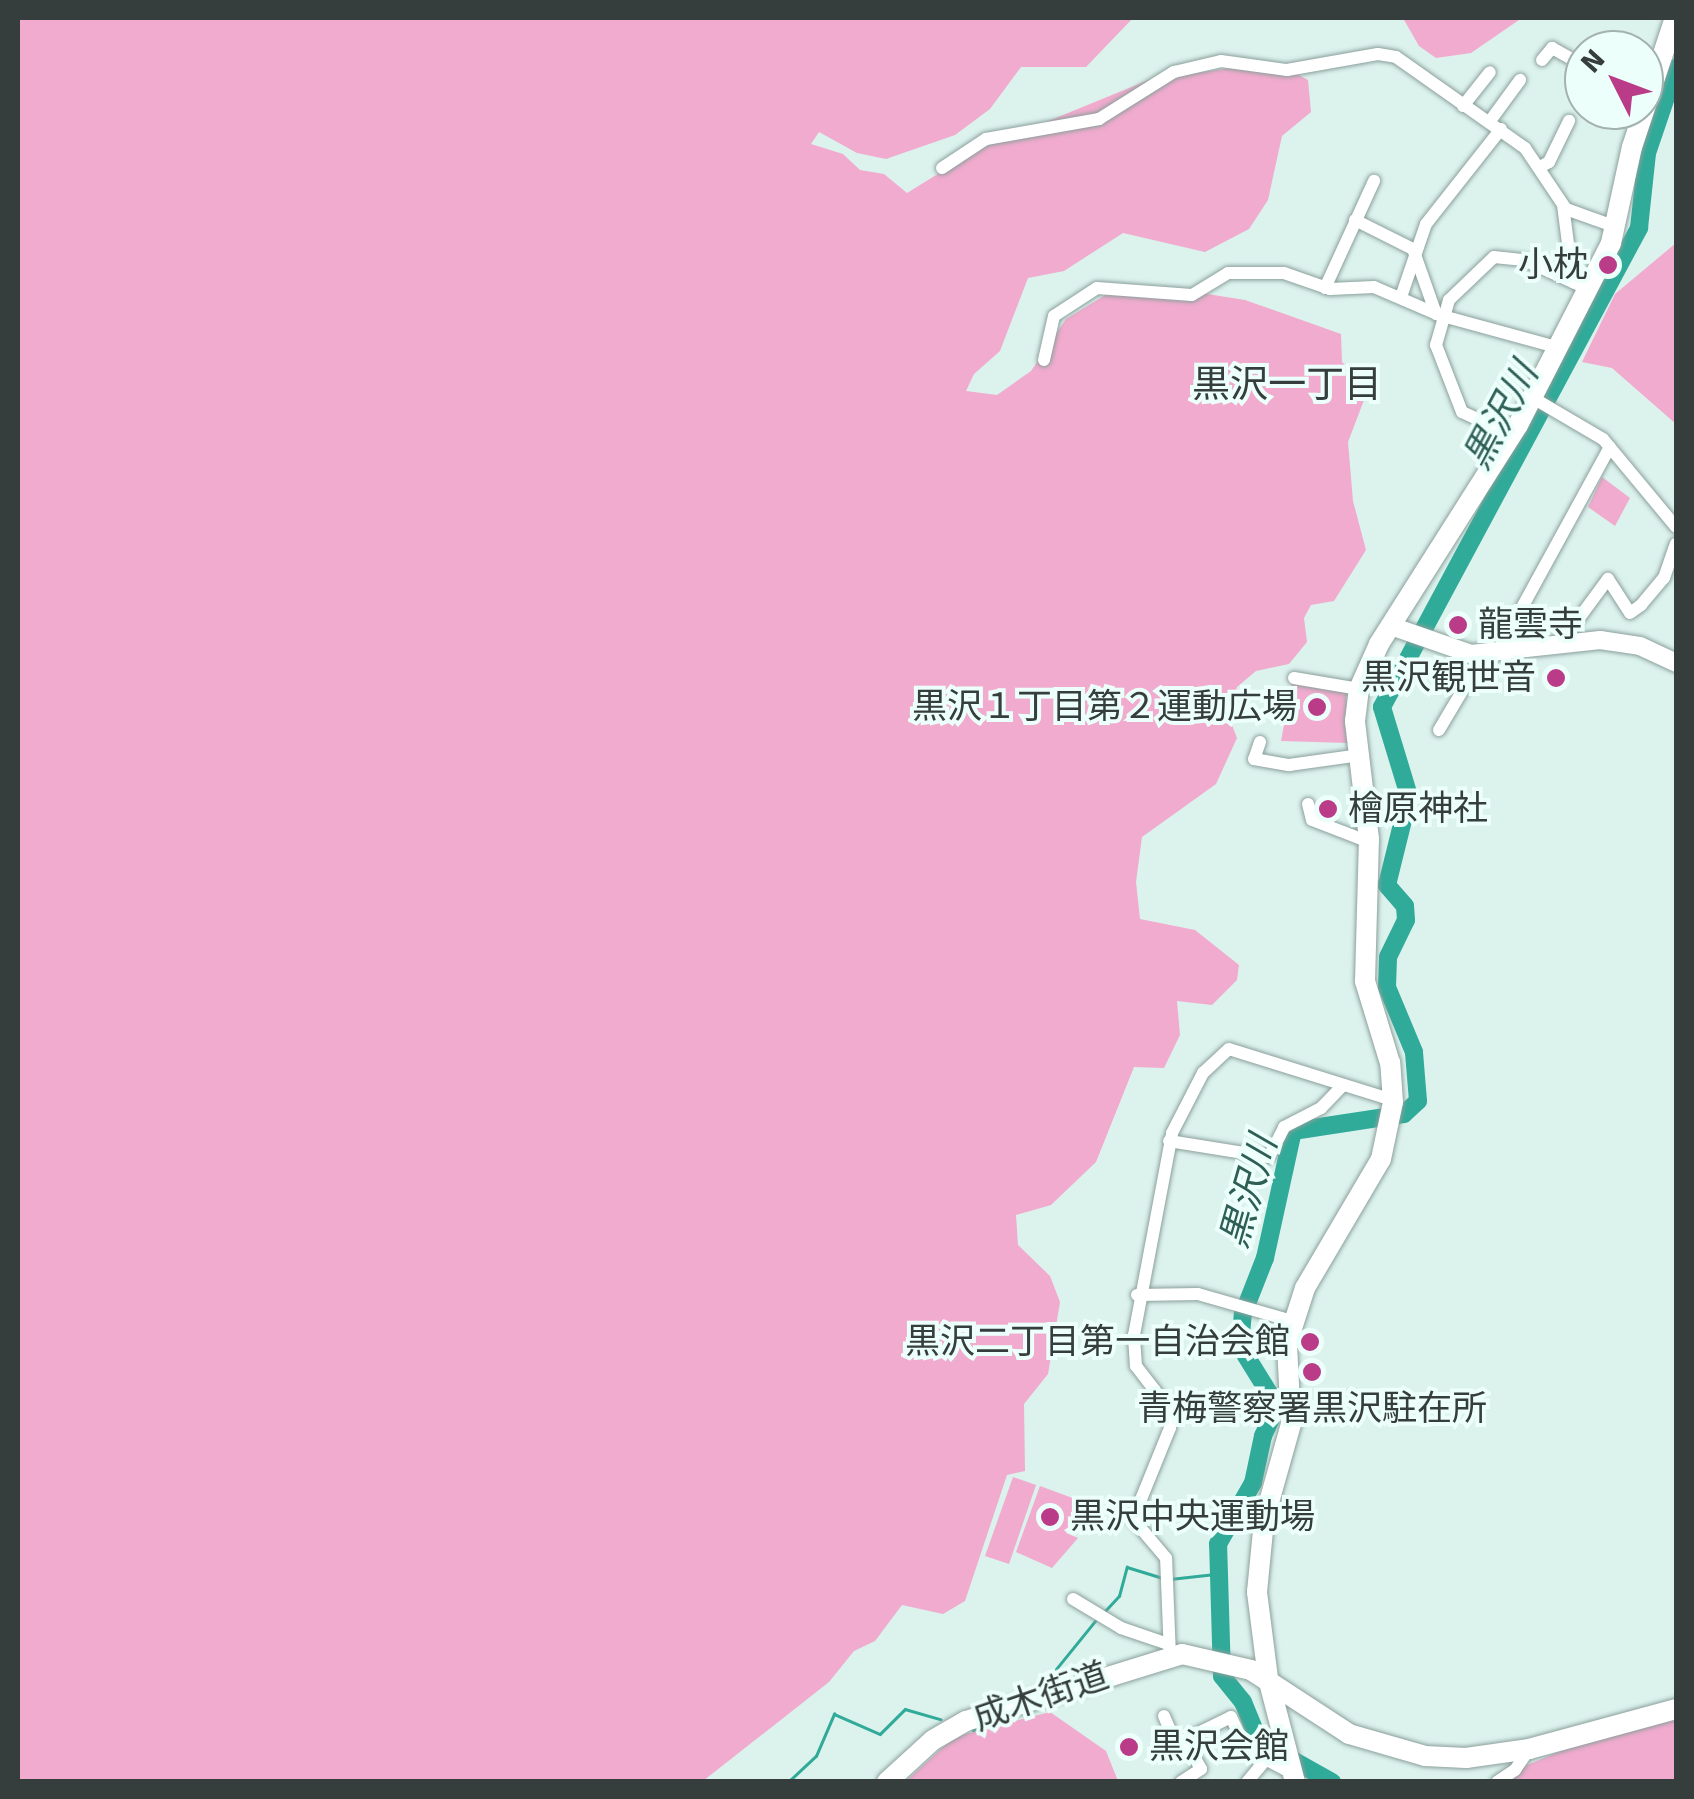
<!DOCTYPE html>
<html>
<head>
<meta charset="utf-8">
<style>
  body { margin:0 }
  #map { position:relative; width:1694px; height:1799px; overflow:hidden; background:#dcf2ed; font-family:Signika,"Noto Sans JP",sans-serif }
  div>[style] { position:absolute }
  .green>* { inset:0; background:#f1abce }
  .stream>* { height:2.5px; margin:-1.25px; padding:0 1.25px; transform-origin:1.25px; border-radius:1.25px; background:#30aa99 }
  .river>* { height:18px; margin:-9px; padding:0 9px; transform-origin:9px; border-radius:9px; background:#30aa99 }
  .roads { filter:drop-shadow(0 0 2px #8ba09c) drop-shadow(0 0 2px #8ba09c) }
  .street>* { height:12px; margin:-6px; padding:0 6px; transform-origin:6px; border-radius:6px; background:#fff }
  .secondary>* { height:18px; margin:-9px; padding:0 9px; transform-origin:9px; border-radius:9px; background:#fff }
  .primary>* { height:20px; margin:-10px; padding:0 10px; transform-origin:10px; border-radius:10px; background:#fff }
  .dots>* { width:28px; height:28px; translate:-50% -50%; box-sizing:border-box; border:5px solid #ecfffb; border-radius:50% }
  span { translate:-50% -50%; white-space:nowrap; text-align:center; line-height:1.15; -webkit-text-stroke:8px #ecfffb; paint-order:stroke }
  .poi-label { font-size:35px; color:#353e3c }
  .right { translate:-100% -50%; text-align:right }
  .left { translate:0 -50%; text-align:left }
  .street-label { font-size:35px; color:#353e3c }
  .neighbourhood-label { font-size:38px; color:#353e3c }
  .water-label { font-size:38px; color:#2e5f57; font-style:italic }
  .frame { position:absolute; inset:0; border:20px solid #353e3c; pointer-events:none }
  .north { position:absolute; left:1564px; top:30px; width:100px; height:100px; box-sizing:border-box; background:#ecfffb; border:2px solid #a3b2af; border-radius:50%; rotate:312deg; font-size:28px; font-weight:700; line-height:40px; text-align:center; color:#353e3c }
  .north::after { content:''; display:block; margin:auto; width:35px; height:45px; background:#ba3b88; clip-path:polygon(50% 0,100% 100%,50% 72%,0 100%) }
</style>
</head>
<body>
<div id="map">
  <div class="green">
    <i style="clip-path:polygon(18px 18px,1133px 18px,1086px 67px,1021px 67px,990px 109px,955px 135px,886px 159px,857px 153px,819px 132px,811px 144px,843px 154px,860px 170px,884px 174px,907px 193px,975px 151px,1151px 79px,1275px 62px,1308px 80px,1311px 112px,1282px 136px,1268px 200px,1249px 229px,1205px 252px,1123px 233px,1064px 271px,1028px 278px,1000px 351px,974px 374px,966px 391px,997px 395px,1031px 371px,1066px 319px,1107px 294px,1176px 289px,1245px 300px,1341px 334px,1342px 362px,1369px 387px,1348px 442px,1353px 501px,1366px 550px,1334px 601px,1311px 605px,1304px 618px,1307px 642px,1289px 664px,1256px 671px,1237px 687px,1228px 715px,1237px 738px,1216px 784px,1142px 837px,1136px 882px,1140px 919px,1195px 930px,1239px 965px,1237px 980px,1212px 1005px,1177px 1001px,1180px 1035px,1164px 1068px,1134px 1067px,1096px 1162px,1051px 1205px,1016px 1215px,1018px 1245px,1050px 1276px,1060px 1302px,1048px 1374px,1024px 1404px,1025px 1471px,1007px 1475px,965px 1601px,943px 1614px,902px 1605px,875px 1641px,854px 1651px,829px 1682px,703px 1781px,18px 1781px)"></i>
    <i style="clip-path:polygon(1403px 18px,1517px 18px,1519px 20px,1471px 53px,1436px 58px,1419px 46px)"></i>
    <i style="clip-path:polygon(1676px 243px,1676px 424px,1612px 368px,1582px 362px,1615px 294px)"></i>
    <i style="clip-path:polygon(1602px 477px,1630px 498px,1615px 526px,1588px 507px)"></i>
    <i style="clip-path:polygon(1292px 682px,1346px 690px,1348px 743px,1281px 741px)"></i>
    <i style="clip-path:polygon(1013px 1477px,1036px 1485px,1009px 1564px,985px 1556px)"></i>
    <i style="clip-path:polygon(1040px 1486px,1078px 1500px,1066px 1533px,1078px 1538px,1052px 1568px,1016px 1552px)"></i>
    <i style="clip-path:polygon(1050px 1712px,1106px 1751px,1118px 1781px,905px 1782px,954px 1737px)"></i>
    <i style="clip-path:polygon(1676px 1715px,1676px 1781px,1486px 1782px,1592px 1738px)"></i>
  </div>
  <div class="stream">
    <i style="left:1170px;top:1579px;width:45px;rotate:-6.3deg"></i>
    <i style="left:1104px;top:1612px;width:22px;rotate:-47deg"></i>
    <i style="left:1119px;top:1596px;width:30px;rotate:-75deg"></i>
    <i style="left:1127px;top:1567px;width:37px;rotate:17deg"></i>
    <i style="left:1044px;top:1684px;width:81px;rotate:-51deg"></i>
    <i style="left:973px;top:1730px;width:70px;rotate:-20deg"></i>
    <i style="left:788px;top:1782px;width:38px;rotate:-43deg"></i>
    <i style="left:816px;top:1756px;width:46px;rotate:-66.8deg"></i>
    <i style="left:834px;top:1714px;width:50px;rotate:23.5deg"></i>
    <i style="left:880px;top:1734px;width:35px;rotate:-45deg"></i>
    <i style="left:905px;top:1709px;width:37px;rotate:16deg"></i>
  </div>
  <div class="river">
    <i style="left:1332px;top:1782px;width:84px;rotate:-150.7deg"></i>
    <i style="left:1259px;top:1741px;width:42px;rotate:-112.3deg"></i>
    <i style="left:1243px;top:1702px;width:33px;rotate:-129deg"></i>
    <i style="left:1222px;top:1676px;width:132px;rotate:-91.7deg"></i>
    <i style="left:1218px;top:1544px;width:70px;rotate:-60.2deg"></i>
    <i style="left:1253px;top:1483px;width:48px;rotate:-78deg"></i>
    <i style="left:1263px;top:1436px;width:33px;rotate:-65deg"></i>
    <i style="left:1277px;top:1406px;width:70px;rotate:-121.7deg"></i>
    <i style="left:1240px;top:1346px;width:32px;rotate:-85deg"></i>
    <i style="left:1243px;top:1314px;width:60px;rotate:-68.6deg"></i>
    <i style="left:1265px;top:1258px;width:130px;rotate:-77.6deg"></i>
    <i style="left:1293px;top:1131px;width:112px;rotate:-8.7deg"></i>
    <i style="left:1404px;top:1114px;width:19px;rotate:-43deg"></i>
    <i style="left:1418px;top:1101px;width:49px;rotate:-94.7deg"></i>
    <i style="left:1414px;top:1052px;width:70px;rotate:-112.6deg"></i>
    <i style="left:1387px;top:987px;width:30px;rotate:-88deg"></i>
    <i style="left:1388px;top:957px;width:41px;rotate:-64.1deg"></i>
    <i style="left:1406px;top:920px;width:14px;rotate:-94deg"></i>
    <i style="left:1405px;top:906px;width:28px;rotate:-131deg"></i>
    <i style="left:1387px;top:885px;width:92px;rotate:-76.1deg"></i>
    <i style="left:1409px;top:796px;width:93px;rotate:-106.9deg"></i>
    <i style="left:1382px;top:707px;width:544px;rotate:-61.78deg"></i>
    <i style="left:1639px;top:228px;width:75px;rotate:-83.9deg"></i>
    <i style="left:1647px;top:153px;width:90px;rotate:-71.2deg"></i>
  </div>
  <div class="roads">
    <div class="street">
      <i style="left:1542px;top:60px;width:16px;rotate:-50deg"></i>
      <i style="left:1552px;top:48px;width:37px;rotate:29deg"></i>
      <i style="left:1463px;top:106px;width:43px;rotate:-51.5deg"></i>
      <i style="left:1490px;top:121px;width:51px;rotate:-53.8deg"></i>
      <i style="left:1540px;top:167px;width:10px;rotate:-29deg"></i>
      <i style="left:1549px;top:162px;width:46px;rotate:-64deg"></i>
      <i style="left:942px;top:168px;width:53px;rotate:-33.4deg"></i>
      <i style="left:986px;top:139px;width:115px;rotate:-10deg"></i>
      <i style="left:1099px;top:119px;width:89px;rotate:-32.1deg"></i>
      <i style="left:1174px;top:72px;width:48px;rotate:-13.2deg"></i>
      <i style="left:1221px;top:61px;width:67px;rotate:7.8deg"></i>
      <i style="left:1287px;top:70px;width:92px;rotate:-10deg"></i>
      <i style="left:1378px;top:54px;width:18px;rotate:9deg"></i>
      <i style="left:1396px;top:57px;width:158px;rotate:35.2deg"></i>
      <i style="left:1525px;top:148px;width:73px;rotate:56.1deg"></i>
      <i style="left:1566px;top:209px;width:53px;rotate:19.8deg"></i>
      <i style="left:1563px;top:205px;width:78px;rotate:82.6deg"></i>
      <i style="left:1355px;top:220px;width:65px;rotate:26.6deg"></i>
      <i style="left:1413px;top:249px;width:69px;rotate:70.5deg"></i>
      <i style="left:1325px;top:288px;width:118px;rotate:-65.4deg"></i>
      <i style="left:1401px;top:297px;width:77px;rotate:-71.1deg"></i>
      <i style="left:1426px;top:224px;width:121px;rotate:-51.7deg"></i>
      <i style="left:1044px;top:360px;width:45px;rotate:-77.2deg"></i>
      <i style="left:1054px;top:316px;width:51px;rotate:-33.1deg"></i>
      <i style="left:1097px;top:288px;width:95px;rotate:4.2deg"></i>
      <i style="left:1192px;top:295px;width:42px;rotate:-31.4deg"></i>
      <i style="left:1228px;top:273px;width:56px"></i>
      <i style="left:1284px;top:273px;width:49px;rotate:19.2deg"></i>
      <i style="left:1330px;top:289px;width:44px;rotate:-2.6deg"></i>
      <i style="left:1374px;top:287px;width:71px;rotate:23.3deg"></i>
      <i style="left:1439px;top:315px;width:121px;rotate:15.3deg"></i>
      <i style="left:1533px;top:398px;width:81px;rotate:30.4deg"></i>
      <i style="left:1603px;top:439px;width:114px;rotate:50.3deg"></i>
      <i style="left:1512px;top:435px;width:55px;rotate:-155.3deg"></i>
      <i style="left:1462px;top:412px;width:72px;rotate:-111.2deg"></i>
      <i style="left:1436px;top:345px;width:47px;rotate:-73.9deg"></i>
      <i style="left:1449px;top:300px;width:62px;rotate:-43.7deg"></i>
      <i style="left:1494px;top:257px;width:30px;rotate:6deg"></i>
      <i style="left:1524px;top:260px;width:68px;rotate:24.3deg"></i>
      <i style="left:1560px;top:644px;width:81px;rotate:-53.6deg"></i>
      <i style="left:1608px;top:579px;width:40px;rotate:57.1deg"></i>
      <i style="left:1630px;top:613px;width:14px;rotate:-36deg"></i>
      <i style="left:1641px;top:605px;width:35px;rotate:-50deg"></i>
      <i style="left:1664px;top:578px;width:36px;rotate:-71deg"></i>
      <i style="left:1496px;top:655px;width:237px;rotate:-61.3deg"></i>
      <i style="left:1294px;top:678px;width:66px;rotate:9.6deg"></i>
      <i style="left:1439px;top:730px;width:86px;rotate:-59.3deg"></i>
      <i style="left:1260px;top:742px;width:18px;rotate:109deg"></i>
      <i style="left:1254px;top:759px;width:36px;rotate:10deg"></i>
      <i style="left:1289px;top:765px;width:72px;rotate:-8deg"></i>
      <i style="left:1308px;top:804px;width:16px;rotate:76deg"></i>
      <i style="left:1312px;top:820px;width:61px;rotate:21.1deg"></i>
      <i style="left:1169px;top:1141px;width:101px;rotate:9.1deg"></i>
      <i style="left:1269px;top:1157px;width:34px;rotate:-63deg"></i>
      <i style="left:1284px;top:1127px;width:42px;rotate:-27.2deg"></i>
      <i style="left:1321px;top:1108px;width:29px;rotate:-46deg"></i>
      <i style="left:1137px;top:1295px;width:61px;rotate:-0.9deg"></i>
      <i style="left:1198px;top:1294px;width:98px;rotate:16deg"></i>
      <i style="left:1073px;top:1599px;width:56px;rotate:31.1deg"></i>
      <i style="left:1121px;top:1628px;width:50px;rotate:18.8deg"></i>
      <i style="left:1170px;top:1656px;width:98px;rotate:-92.3deg"></i>
      <i style="left:1166px;top:1558px;width:51px;rotate:-130.2deg"></i>
      <i style="left:1133px;top:1519px;width:98px;rotate:-67.9deg"></i>
      <i style="left:1170px;top:1428px;width:18px;rotate:-90deg"></i>
      <i style="left:1170px;top:1410px;width:56px;rotate:-127.7deg"></i>
      <i style="left:1136px;top:1366px;width:31px;rotate:-94deg"></i>
      <i style="left:1134px;top:1335px;width:206px;rotate:-79.3deg"></i>
      <i style="left:1172px;top:1133px;width:68px;rotate:-62.7deg"></i>
      <i style="left:1203px;top:1073px;width:35px;rotate:-43deg"></i>
      <i style="left:1229px;top:1049px;width:172px;rotate:17.3deg"></i>
      <i style="left:1164px;top:1716px;width:30px;rotate:67deg"></i>
      <i style="left:1176px;top:1744px;width:61px;rotate:-26.1deg"></i>
      <i style="left:1231px;top:1717px;width:35px;rotate:65deg"></i>
      <i style="left:1246px;top:1749px;width:52px;rotate:27.6deg"></i>
      <i style="left:1181px;top:1782px;width:24px;rotate:-33deg"></i>
      <i style="left:1201px;top:1769px;width:33px;rotate:-119deg"></i>
      <i style="left:1247px;top:1782px;width:25px;rotate:-50deg"></i>
      <i style="left:1497px;top:1782px;width:22px;rotate:-34deg"></i>
      <i style="left:1515px;top:1770px;width:25px;rotate:-56deg"></i>
    </div>
    <div class="secondary">
      <i style="left:1391px;top:626px;width:85px;rotate:19.3deg"></i>
      <i style="left:1471px;top:654px;width:130px;rotate:-6.2deg"></i>
      <i style="left:1600px;top:640px;width:40px;rotate:8.5deg"></i>
      <i style="left:1640px;top:646px;width:40px;rotate:25deg"></i>
    </div>
    <div class="primary">
      <i style="left:887px;top:1782px;width:62px;rotate:-42.4deg"></i>
      <i style="left:933px;top:1740px;width:38px;rotate:-30deg"></i>
      <i style="left:966px;top:1721px;width:226px;rotate:-17.2deg"></i>
      <i style="left:1182px;top:1654px;width:71px;rotate:13.1deg"></i>
      <i style="left:1251px;top:1670px;width:117px;rotate:33.1deg"></i>
      <i style="left:1349px;top:1734px;width:79px;rotate:16.1deg"></i>
      <i style="left:1425px;top:1756px;width:41px;rotate:2.8deg"></i>
      <i style="left:1466px;top:1758px;width:64px;rotate:-8.1deg"></i>
      <i style="left:1529px;top:1749px;width:152px;rotate:-15.2deg"></i>
      <i style="left:1295px;top:1782px;width:107px;rotate:-104.6deg"></i>
      <i style="left:1268px;top:1678px;width:87px;rotate:-97.3deg"></i>
      <i style="left:1257px;top:1592px;width:72px;rotate:-84.4deg"></i>
      <i style="left:1264px;top:1520px;width:100px;rotate:-74.3deg"></i>
      <i style="left:1291px;top:1424px;width:80px;rotate:-92.9deg"></i>
      <i style="left:1287px;top:1344px;width:59px;rotate:-72.2deg"></i>
      <i style="left:1305px;top:1288px;width:150px;rotate:-59.5deg"></i>
      <i style="left:1381px;top:1159px;width:58px;rotate:-78.1deg"></i>
      <i style="left:1393px;top:1102px;width:39px;rotate:-94deg"></i>
      <i style="left:1390px;top:1063px;width:86px;rotate:-107deg"></i>
      <i style="left:1365px;top:981px;width:142px;rotate:-88.4deg"></i>
      <i style="left:1369px;top:839px;width:119px;rotate:-96.8deg"></i>
      <i style="left:1355px;top:721px;width:32px;rotate:-83deg"></i>
      <i style="left:1359px;top:689px;width:49px;rotate:-66deg"></i>
      <i style="left:1379px;top:644px;width:259px;rotate:-57.6deg"></i>
      <i style="left:1518px;top:425px;width:204px;rotate:-62.9deg"></i>
      <i style="left:1611px;top:243px;width:98px;rotate:-77.7deg"></i>
      <i style="left:1632px;top:147px;width:136px;rotate:-71.6deg"></i>
    </div>
  </div>
  <div class="dots">
    <i style="left:1608px;top:265px;background:#ba3b88"></i>
    <i style="left:1458px;top:625px;background:#ba3b88"></i>
    <i style="left:1556px;top:678px;background:#ba3b88"></i>
    <i style="left:1317px;top:707px;background:#ba3b88"></i>
    <i style="left:1328px;top:809px;background:#ba3b88"></i>
    <i style="left:1310px;top:1342px;background:#ba3b88"></i>
    <i style="left:1312px;top:1372px;background:#ba3b88"></i>
    <i style="left:1050px;top:1517px;background:#ba3b88"></i>
    <i style="left:1129px;top:1747px;background:#ba3b88"></i>
  </div>
  <div class="poi-label">
    <span class="right" style="left:1588px;top:265px">小枕</span>
    <span class="left" style="left:1478px;top:625px">龍雲寺</span>
    <span class="right" style="left:1536px;top:678px">黒沢観世音</span>
    <span class="right" style="left:1297px;top:707px">黒沢１丁目第２運動広場</span>
    <span class="left" style="left:1348px;top:809px">檜原神社</span>
    <span class="right" style="left:1290px;top:1342px">黒沢二丁目第一自治会館</span>
    <span style="left:1312px;top:1409px">青梅警察署黒沢駐在所</span>
    <span class="left" style="left:1070px;top:1517px">黒沢中央運動場</span>
    <span class="left" style="left:1149px;top:1747px">黒沢会館</span>
  </div>
  <div class="street-label">
    <span style="left:1041px;top:1697px;rotate:-19deg">成木街道</span>
  </div>
  <div class="neighbourhood-label">
    <span style="left:1287px;top:385px">黒沢一丁目</span>
  </div>
  <div class="water-label">
    <span style="left:1501px;top:416px;rotate:-62deg">黒沢川</span>
    <span style="left:1249px;top:1192px;rotate:-74deg">黒沢川</span>
  </div>
  <div class="frame"></div>
  <div class="north">N</div>
</div>
</body>
</html>
